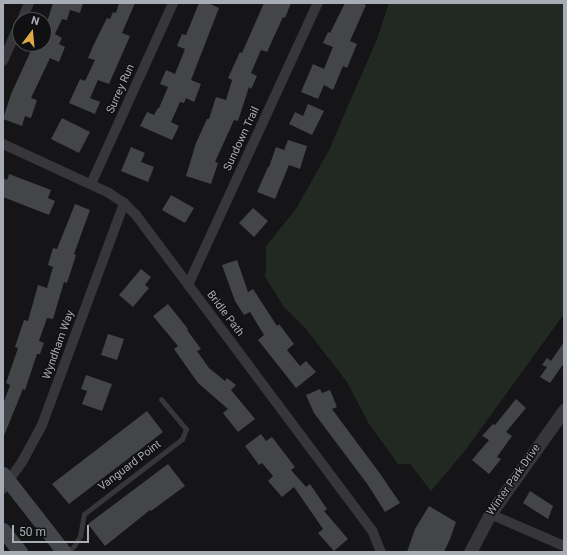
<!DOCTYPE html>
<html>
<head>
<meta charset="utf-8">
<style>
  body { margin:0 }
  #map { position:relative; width:567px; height:555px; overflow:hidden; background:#151517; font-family:Roboto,sans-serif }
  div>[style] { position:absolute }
  .green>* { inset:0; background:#222922 }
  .building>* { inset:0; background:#444549 }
  .service>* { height:5px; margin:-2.5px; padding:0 2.5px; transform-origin:2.5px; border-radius:2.5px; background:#37373b }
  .minor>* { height:10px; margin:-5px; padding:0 5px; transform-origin:5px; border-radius:5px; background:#37373b }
  .tertiary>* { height:13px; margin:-6.5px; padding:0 6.5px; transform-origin:6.5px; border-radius:6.5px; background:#37373b }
  .secondary>* { height:15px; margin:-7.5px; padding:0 7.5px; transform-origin:7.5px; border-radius:7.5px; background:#45464b }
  span { translate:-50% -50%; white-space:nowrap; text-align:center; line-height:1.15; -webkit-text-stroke:3px #101012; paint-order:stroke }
  .street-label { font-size:11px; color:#a8acb5 }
  .frame { position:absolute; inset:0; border:4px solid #a8acb5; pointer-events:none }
  .north { position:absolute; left:12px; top:12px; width:40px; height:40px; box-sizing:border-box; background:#101012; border:1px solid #4d4e53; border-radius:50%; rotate:16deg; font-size:11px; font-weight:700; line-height:16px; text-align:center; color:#a8acb5 }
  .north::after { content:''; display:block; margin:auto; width:14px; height:18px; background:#dfaa44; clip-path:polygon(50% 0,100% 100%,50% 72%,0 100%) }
  .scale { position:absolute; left:12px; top:525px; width:77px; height:18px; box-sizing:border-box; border:2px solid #a8acb5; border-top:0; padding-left:5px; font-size:12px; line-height:14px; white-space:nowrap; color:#a8acb5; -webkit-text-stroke:3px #101012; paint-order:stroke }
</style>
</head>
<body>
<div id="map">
  <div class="green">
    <i style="clip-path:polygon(389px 3px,564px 3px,564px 314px,467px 448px,431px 491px,410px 464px,398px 464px,369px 424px,347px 382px,306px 329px,284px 307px,264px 275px,266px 271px,266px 246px,296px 209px,329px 150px,377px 39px)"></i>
  </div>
  <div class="building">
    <i style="clip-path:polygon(53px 3px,83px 3px,80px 13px,70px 10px,67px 20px,62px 19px,55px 34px,62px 38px,59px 44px,65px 47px,59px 62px,50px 58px,31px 98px,37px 100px,31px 118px,25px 116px,22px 126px,3px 119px,11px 94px,34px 44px,44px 44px,44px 20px,47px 22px)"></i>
    <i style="clip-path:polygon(119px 3px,135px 3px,122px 33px,130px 36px,109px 84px,98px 80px,90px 98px,100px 102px,95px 114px,69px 103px,80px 79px,85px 81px,95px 60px,88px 58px,94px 44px,107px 18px,110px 19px,113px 12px,116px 13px)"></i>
    <i style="clip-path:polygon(199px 3px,208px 3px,219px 8px,191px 80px,201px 84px,194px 102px,186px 98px,184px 103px,180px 102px,171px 122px,179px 126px,172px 140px,140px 126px,147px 112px,154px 115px,158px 108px,159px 108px,168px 87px,160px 84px,166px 70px,175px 74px,185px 49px,177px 46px,182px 34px,186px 35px)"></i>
    <i style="clip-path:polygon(264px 3px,291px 3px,285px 18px,283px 17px,267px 52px,261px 50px,251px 73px,257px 76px,251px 89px,249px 87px,238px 121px,234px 120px,215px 162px,218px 163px,211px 184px,186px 176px,196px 143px,207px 119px,209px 119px,216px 97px,226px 100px,232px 80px,228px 78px,240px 52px,242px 53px)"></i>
    <i style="clip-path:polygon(345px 3px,361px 3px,366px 5px,350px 41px,357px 44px,347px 68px,343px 66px,333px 90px,324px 85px,318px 99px,301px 92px,313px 64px,324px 69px,333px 47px,323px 43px,328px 32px,330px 33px)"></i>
    <i style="clip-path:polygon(308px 104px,324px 111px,312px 135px,289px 124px,295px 112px,303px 116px)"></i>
    <i style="clip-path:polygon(62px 118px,90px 132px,79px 153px,51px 139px)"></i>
    <i style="clip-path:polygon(288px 140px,307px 146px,300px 169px,289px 165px,275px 199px,257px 192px,268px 167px,269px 167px,276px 147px,284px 150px)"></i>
    <i style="clip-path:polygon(131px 147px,145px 153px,141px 162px,154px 167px,148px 182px,121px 171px)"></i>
    <i style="clip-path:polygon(9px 174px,51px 190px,48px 198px,55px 201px,49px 215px,3px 197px,3px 178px,7px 180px)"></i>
    <i style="clip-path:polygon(171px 195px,194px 208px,185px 223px,162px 210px)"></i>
    <i style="clip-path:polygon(75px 204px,90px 210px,74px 254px,76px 255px,67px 283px,64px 282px,53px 319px,47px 318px,39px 341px,44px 343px,40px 354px,37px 354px,25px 390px,23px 389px,3px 438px,3px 404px,10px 385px,6px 383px,18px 348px,15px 347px,24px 320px,28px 321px,38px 285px,47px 288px,53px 267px,48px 265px,53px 248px,57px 249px)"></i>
    <i style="clip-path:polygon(253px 208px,268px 221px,254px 237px,239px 223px)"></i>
    <i style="clip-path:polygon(237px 260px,248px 292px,253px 289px,277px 326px,279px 324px,294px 344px,287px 350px,300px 366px,306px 361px,316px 372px,296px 388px,258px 340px,264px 335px,250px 312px,244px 315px,235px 301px,222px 265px)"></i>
    <i style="clip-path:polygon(141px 269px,151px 277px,145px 285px,149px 288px,133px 307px,119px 295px)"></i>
    <i style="clip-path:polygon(168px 304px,188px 329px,187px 330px,201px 349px,197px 351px,209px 368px,225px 381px,227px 378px,236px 385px,231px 390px,255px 419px,238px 432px,223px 413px,228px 409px,198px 383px,174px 349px,178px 346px,153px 316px)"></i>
    <i style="clip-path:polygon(108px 334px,124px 339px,117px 360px,101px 355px)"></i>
    <i style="clip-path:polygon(564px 342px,564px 363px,550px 383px,540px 377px,547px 367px,542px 365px,547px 358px,551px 361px)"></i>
    <i style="clip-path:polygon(86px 375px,112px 384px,102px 411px,82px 404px,87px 391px,81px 389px)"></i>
    <i style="clip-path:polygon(320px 389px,322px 393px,330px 390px,337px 407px,332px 409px,381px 475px,400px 503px,385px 512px,368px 485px,314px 413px,306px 395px)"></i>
    <i style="clip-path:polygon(516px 399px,526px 408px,506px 432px,512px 436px,497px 457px,501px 459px,489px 474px,472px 460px,489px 440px,482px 436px,493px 424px,495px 425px)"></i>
    <i style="clip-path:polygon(147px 411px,163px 432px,69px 504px,52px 484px)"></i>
    <i style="clip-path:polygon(261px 434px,266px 441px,272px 437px,295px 467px,291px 470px,306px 487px,310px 484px,327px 509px,324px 511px,348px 539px,334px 551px,318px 533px,323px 529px,294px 487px,282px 497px,268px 481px,273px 476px,262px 463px,259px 465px,245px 446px)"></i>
    <i style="clip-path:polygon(168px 464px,185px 486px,151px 511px,150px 510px,105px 546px,88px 524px)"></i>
    <i style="clip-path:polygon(530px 491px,553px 506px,548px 519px,523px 503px)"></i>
    <i style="clip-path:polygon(429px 506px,456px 522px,450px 539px,444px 552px,407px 552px,415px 529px)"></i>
  </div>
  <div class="service">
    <i style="left:68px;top:552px;width:8px;rotate:-45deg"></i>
    <i style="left:74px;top:546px;width:12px;rotate:-59deg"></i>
    <i style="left:80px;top:536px;width:22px;rotate:-80deg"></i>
    <i style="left:84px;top:514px;width:123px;rotate:-37.4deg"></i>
    <i style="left:182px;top:439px;width:11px;rotate:-68deg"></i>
    <i style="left:186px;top:429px;width:39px;rotate:-130deg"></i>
  </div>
  <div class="minor">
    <i style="left:22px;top:20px;width:18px;rotate:-68deg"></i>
    <i style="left:3px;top:61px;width:42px;rotate:-65.9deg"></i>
    <i style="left:3px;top:144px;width:117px;rotate:24.8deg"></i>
    <i style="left:109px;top:193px;width:18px;rotate:34deg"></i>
    <i style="left:124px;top:203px;width:17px;rotate:45deg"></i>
    <i style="left:136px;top:215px;width:394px;rotate:53.2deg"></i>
    <i style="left:372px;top:530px;width:24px;rotate:68deg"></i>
    <i style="left:91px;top:184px;width:199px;rotate:-65.6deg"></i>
    <i style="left:188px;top:285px;width:311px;rotate:-65.3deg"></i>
    <i style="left:3px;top:489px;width:33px;rotate:-55deg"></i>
    <i style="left:22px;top:462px;width:42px;rotate:-61.6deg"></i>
    <i style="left:42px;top:425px;width:237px;rotate:-69.7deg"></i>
    <i style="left:490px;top:514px;width:81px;rotate:23.4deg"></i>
  </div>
  <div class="tertiary">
    <i style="left:470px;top:552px;width:43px;rotate:-62.2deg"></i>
    <i style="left:490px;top:514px;width:128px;rotate:-54.6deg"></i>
  </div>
  <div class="secondary">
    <i style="left:3px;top:474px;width:99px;rotate:52deg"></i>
    <i style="left:3px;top:530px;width:28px;rotate:52deg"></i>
  </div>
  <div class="street-label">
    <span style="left:121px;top:89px;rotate:-66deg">Surrey Run</span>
    <span style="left:242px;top:139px;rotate:-65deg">Sundown Trail</span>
    <span style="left:225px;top:314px;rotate:53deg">Bridle Path</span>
    <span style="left:59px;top:345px;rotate:-70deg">Wyndham Way</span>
    <span style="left:130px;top:466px;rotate:-37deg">Vanguard Point</span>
    <span style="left:514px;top:480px;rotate:-55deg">Winter Park Drive</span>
  </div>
  <div class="frame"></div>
  <div class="north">N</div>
  <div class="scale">50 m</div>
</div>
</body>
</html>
